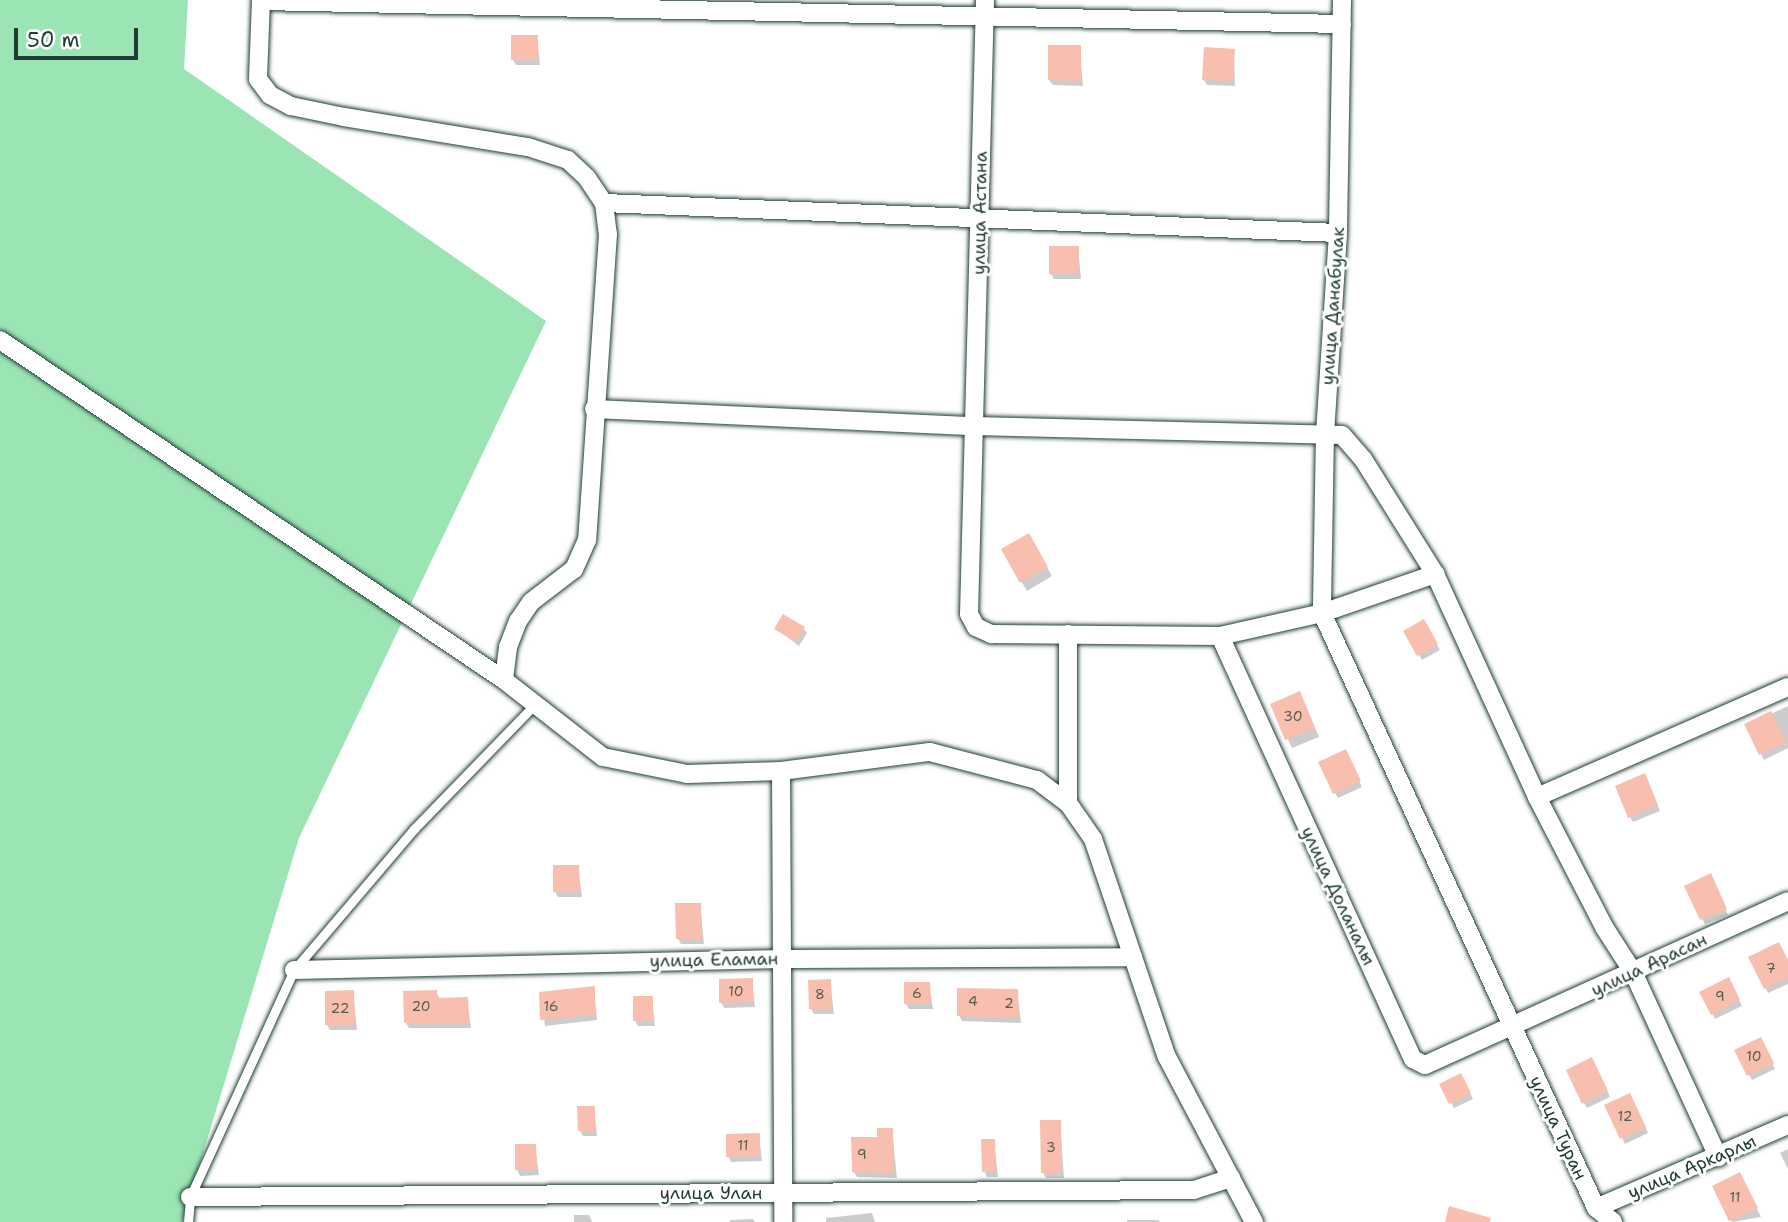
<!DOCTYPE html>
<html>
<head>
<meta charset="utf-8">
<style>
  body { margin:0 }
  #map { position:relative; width:1788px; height:1222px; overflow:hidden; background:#fff; font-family:"Shantell Sans",sans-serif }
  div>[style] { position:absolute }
  .green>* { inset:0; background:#9be4b3 }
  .shadow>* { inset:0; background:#0003 }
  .building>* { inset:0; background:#f8bfae }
  .roads { filter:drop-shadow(0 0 2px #1f3d34) drop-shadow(0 0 2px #1f3d34) }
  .lane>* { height:9px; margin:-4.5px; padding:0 4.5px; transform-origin:4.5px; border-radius:4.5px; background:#fff }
  .street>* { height:18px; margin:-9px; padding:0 9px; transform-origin:9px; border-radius:9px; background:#fff }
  span { translate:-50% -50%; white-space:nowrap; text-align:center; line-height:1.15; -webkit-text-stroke:6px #fff; paint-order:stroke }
  .number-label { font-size:14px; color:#555e52 }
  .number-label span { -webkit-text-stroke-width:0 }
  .street-label { font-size:18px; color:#1f3d34 }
  .scale { position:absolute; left:14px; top:28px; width:124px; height:32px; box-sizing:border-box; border:4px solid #1f3d34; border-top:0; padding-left:9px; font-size:21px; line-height:24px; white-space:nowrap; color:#1f3d34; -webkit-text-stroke:5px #fff; paint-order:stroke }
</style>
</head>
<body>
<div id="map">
  <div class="green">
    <i style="clip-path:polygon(0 0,188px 0,184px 69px,546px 321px,299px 838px,182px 1222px,0 1222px)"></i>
  </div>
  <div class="shadow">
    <i style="clip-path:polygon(537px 36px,540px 65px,516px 65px,513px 60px)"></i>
    <i style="clip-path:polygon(1080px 47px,1083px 86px,1053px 85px,1049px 80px)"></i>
    <i style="clip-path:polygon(1234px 50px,1235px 86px,1207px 85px,1204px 80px)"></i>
    <i style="clip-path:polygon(1078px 248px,1081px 279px,1054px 279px,1050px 273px)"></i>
    <i style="clip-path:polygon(1028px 536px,1052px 576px,1027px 591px,1003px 550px)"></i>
    <i style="clip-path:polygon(1424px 621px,1440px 650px,1422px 660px,1405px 631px)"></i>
    <i style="clip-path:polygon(803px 628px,807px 633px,799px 646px,776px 629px)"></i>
    <i style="clip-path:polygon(1304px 702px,1319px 737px,1292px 748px,1272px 705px)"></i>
    <i style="clip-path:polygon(1788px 706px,1788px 748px,1764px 760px,1747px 725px)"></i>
    <i style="clip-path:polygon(1348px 757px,1362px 787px,1338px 798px,1335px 793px)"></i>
    <i style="clip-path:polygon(1647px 780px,1660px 811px,1633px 822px,1630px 817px)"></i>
    <i style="clip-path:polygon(578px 866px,582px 897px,558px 897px,555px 892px)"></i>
    <i style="clip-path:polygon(1713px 881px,1728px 915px,1705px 924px,1702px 919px)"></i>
    <i style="clip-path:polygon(700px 904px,704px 944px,681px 944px,678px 939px)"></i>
    <i style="clip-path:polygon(1751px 958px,1788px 963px,1788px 984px,1768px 993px)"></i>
    <i style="clip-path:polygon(1729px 979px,1742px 1006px,1715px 1019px,1702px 993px)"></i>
    <i style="clip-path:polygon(752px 980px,755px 1007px,724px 1008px,721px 1002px)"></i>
    <i style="clip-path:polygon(830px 981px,834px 1014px,814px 1014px,811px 1009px)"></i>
    <i style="clip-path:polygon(929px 984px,933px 1009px,909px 1009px,906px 1004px)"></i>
    <i style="clip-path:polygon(594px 988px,597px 1020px,545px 1026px,541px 994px)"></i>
    <i style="clip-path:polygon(1017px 990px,1021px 1023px,962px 1021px,959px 1015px)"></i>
    <i style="clip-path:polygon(353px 992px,357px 1030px,330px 1030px,327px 1025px)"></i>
    <i style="clip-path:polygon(436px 992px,440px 999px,467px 999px,471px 1028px,409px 1028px,405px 1022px)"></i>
    <i style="clip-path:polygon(652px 998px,655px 1026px,638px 1026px,635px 1021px)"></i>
    <i style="clip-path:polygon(1760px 1039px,1775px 1069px,1752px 1080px,1736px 1050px)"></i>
    <i style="clip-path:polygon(1595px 1065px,1610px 1097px,1587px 1108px,1584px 1103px)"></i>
    <i style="clip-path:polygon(1461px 1075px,1473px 1099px,1454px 1108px,1442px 1085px)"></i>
    <i style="clip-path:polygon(1633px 1101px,1648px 1133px,1625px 1144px,1607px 1106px)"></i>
    <i style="clip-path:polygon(594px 1108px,597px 1136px,583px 1136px,580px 1131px)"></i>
    <i style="clip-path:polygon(1060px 1122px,1064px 1178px,1046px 1178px,1043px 1173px)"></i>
    <i style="clip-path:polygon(892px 1130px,897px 1178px,857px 1177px,854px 1172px,879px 1138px)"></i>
    <i style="clip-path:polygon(759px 1135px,762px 1161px,731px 1162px,728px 1156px)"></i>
    <i style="clip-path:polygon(994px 1141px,998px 1177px,987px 1177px,984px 1171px)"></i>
    <i style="clip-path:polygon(535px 1146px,539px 1175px,520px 1176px,517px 1170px)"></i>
    <i style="clip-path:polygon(1788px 1149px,1788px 1169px,1780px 1153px)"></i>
    <i style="clip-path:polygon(1744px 1183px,1761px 1217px,1732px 1222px,1714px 1187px)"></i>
    <i style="clip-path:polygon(872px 1213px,875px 1222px,826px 1222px,826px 1218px)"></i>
    <i style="clip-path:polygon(574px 1215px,589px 1215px,592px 1222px,574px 1222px)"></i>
    <i style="clip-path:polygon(753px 1219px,755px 1222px,730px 1222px,730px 1220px)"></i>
    <i style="clip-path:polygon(1127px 1220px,1158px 1220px,1160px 1222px,1127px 1222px)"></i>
  </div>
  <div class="building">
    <i style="clip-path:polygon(511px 35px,538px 35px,538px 60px,511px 60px)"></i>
    <i style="clip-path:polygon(1048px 45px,1081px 45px,1081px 81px,1048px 80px)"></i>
    <i style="clip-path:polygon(1204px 47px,1235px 49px,1233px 81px,1202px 80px)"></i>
    <i style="clip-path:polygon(1049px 246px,1079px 246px,1078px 274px,1049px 274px)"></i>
    <i style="clip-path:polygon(1029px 533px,1048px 567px,1020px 583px,1001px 549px)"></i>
    <i style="clip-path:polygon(783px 614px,805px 627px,796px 642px,774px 629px)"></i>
    <i style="clip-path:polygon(1424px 619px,1438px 644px,1417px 656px,1403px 631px)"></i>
    <i style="clip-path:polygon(1300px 691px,1315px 728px,1285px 740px,1270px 704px)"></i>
    <i style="clip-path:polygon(1771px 711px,1786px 742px,1759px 755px,1744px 724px)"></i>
    <i style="clip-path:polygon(1346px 749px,1361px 781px,1333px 794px,1318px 762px)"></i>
    <i style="clip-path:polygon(1645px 773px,1658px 805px,1628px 818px,1615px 786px)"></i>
    <i style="clip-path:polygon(553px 865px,579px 865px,580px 892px,553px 892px)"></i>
    <i style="clip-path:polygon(1711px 873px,1727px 909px,1700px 920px,1684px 886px)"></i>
    <i style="clip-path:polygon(675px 903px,701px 903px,702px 939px,676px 939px)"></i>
    <i style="clip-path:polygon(1779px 942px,1788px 960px,1788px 977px,1764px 989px,1748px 957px)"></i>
    <i style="clip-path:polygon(1729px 977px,1740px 1000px,1711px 1015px,1699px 992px)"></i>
    <i style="clip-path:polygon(753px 978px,753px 1002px,719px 1003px,719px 979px)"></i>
    <i style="clip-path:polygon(831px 979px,832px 1009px,809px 1009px,808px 980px)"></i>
    <i style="clip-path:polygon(904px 982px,930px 982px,931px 1004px,904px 1004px)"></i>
    <i style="clip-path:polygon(595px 986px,595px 1015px,540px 1020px,539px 992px)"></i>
    <i style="clip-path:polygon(957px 988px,1018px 989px,1019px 1018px,957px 1016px)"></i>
    <i style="clip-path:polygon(354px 990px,355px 1025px,325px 1025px,325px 991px)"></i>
    <i style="clip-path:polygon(437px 990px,437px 998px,468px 997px,469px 1023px,404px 1023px,403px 991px)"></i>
    <i style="clip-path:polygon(633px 996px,653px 996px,653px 1020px,633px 1021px)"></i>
    <i style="clip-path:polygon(1761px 1037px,1774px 1063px,1747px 1076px,1734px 1050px)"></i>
    <i style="clip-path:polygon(1592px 1057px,1608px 1091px,1582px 1104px,1566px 1070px)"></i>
    <i style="clip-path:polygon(1461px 1073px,1471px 1093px,1449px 1104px,1439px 1084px)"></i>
    <i style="clip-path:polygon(1630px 1093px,1646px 1127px,1620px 1139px,1604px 1105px)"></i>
    <i style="clip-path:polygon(577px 1106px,595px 1106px,595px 1131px,578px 1131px)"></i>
    <i style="clip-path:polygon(1040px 1120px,1061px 1120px,1062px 1173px,1041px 1173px)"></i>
    <i style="clip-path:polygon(877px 1128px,893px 1128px,894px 1173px,852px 1172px,851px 1137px,877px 1137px)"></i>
    <i style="clip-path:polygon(760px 1133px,760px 1156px,726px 1157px,726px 1134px)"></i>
    <i style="clip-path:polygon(981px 1139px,995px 1139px,996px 1172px,982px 1172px)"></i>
    <i style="clip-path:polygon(515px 1144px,536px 1144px,537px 1170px,515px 1170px)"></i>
    <i style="clip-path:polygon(1740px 1172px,1758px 1208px,1729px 1221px,1712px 1186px)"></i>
    <i style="clip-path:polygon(1449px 1206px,1491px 1218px,1490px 1222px,1445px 1222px)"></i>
  </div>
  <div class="roads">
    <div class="lane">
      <i style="left:188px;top:1222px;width:25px;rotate:-85deg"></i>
      <i style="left:190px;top:1197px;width:250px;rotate:-65.4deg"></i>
      <i style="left:294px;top:970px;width:185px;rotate:-49.6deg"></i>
      <i style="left:414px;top:829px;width:174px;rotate:-45.9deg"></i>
    </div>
    <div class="street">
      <i style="left:261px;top:0;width:79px;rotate:92.2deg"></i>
      <i style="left:258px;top:79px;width:20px;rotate:53deg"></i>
      <i style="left:270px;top:95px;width:24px;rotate:28deg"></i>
      <i style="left:291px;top:106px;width:54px;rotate:11.7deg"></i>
      <i style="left:344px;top:117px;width:186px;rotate:9.3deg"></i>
      <i style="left:528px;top:147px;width:42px;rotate:18deg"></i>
      <i style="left:568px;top:160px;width:26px;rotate:43deg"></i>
      <i style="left:587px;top:178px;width:30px;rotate:56deg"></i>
      <i style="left:604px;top:203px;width:31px;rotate:83deg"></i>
      <i style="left:608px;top:234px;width:307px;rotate:93.9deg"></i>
      <i style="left:587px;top:540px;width:32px;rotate:114deg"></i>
      <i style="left:574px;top:569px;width:54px;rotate:142.5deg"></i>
      <i style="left:531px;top:602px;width:23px;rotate:124deg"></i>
      <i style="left:518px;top:621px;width:28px;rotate:111deg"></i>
      <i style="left:508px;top:647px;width:33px;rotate:97deg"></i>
      <i style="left:985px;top:0;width:614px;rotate:91.49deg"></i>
      <i style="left:969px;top:614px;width:15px;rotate:62deg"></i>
      <i style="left:976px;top:627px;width:17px;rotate:25deg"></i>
      <i style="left:991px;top:634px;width:229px;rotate:0.5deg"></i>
      <i style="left:1220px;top:636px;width:105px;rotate:-12.7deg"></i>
      <i style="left:1322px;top:613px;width:120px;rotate:-19deg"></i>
      <i style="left:1435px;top:574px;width:245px;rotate:65.4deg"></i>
      <i style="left:1537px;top:797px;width:146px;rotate:62.7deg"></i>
      <i style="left:1604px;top:927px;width:54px;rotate:57.2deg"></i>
      <i style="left:1633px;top:972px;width:204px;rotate:65.3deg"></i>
      <i style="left:1342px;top:0;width:233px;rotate:91deg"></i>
      <i style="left:1338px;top:233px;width:200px;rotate:93.7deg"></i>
      <i style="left:1325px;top:433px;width:180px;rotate:91deg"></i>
      <i style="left:1322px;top:613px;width:655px;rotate:65.27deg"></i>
      <i style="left:1596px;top:1208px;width:22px;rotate:39deg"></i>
      <i style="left:261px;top:1px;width:1081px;rotate:1.22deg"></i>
      <i style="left:604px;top:203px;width:735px;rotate:2.34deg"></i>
      <i style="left:0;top:340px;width:608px;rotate:34deg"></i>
      <i style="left:504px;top:680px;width:125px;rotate:37.9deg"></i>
      <i style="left:603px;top:757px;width:86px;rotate:11.4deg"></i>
      <i style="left:687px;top:774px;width:94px;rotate:-1.8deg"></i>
      <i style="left:781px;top:771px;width:150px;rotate:-7.3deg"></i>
      <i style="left:930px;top:752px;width:111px;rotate:14.7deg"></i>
      <i style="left:1037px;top:780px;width:39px;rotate:37deg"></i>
      <i style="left:1068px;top:803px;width:44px;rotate:55.2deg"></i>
      <i style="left:1093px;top:839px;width:230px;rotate:71.3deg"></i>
      <i style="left:1167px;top:1057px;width:187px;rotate:62.2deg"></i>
      <i style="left:594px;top:409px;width:380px;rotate:2.6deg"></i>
      <i style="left:974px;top:426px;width:368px;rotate:1.4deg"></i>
      <i style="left:1342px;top:435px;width:32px;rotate:49deg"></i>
      <i style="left:1363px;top:459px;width:136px;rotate:57.9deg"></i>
      <i style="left:1068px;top:634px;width:169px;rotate:90deg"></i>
      <i style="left:1220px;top:636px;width:465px;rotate:65.5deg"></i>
      <i style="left:1413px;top:1059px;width:13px;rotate:27deg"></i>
      <i style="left:1425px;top:1065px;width:398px;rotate:-24.3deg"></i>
      <i style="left:781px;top:771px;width:451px;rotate:89.7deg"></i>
      <i style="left:1537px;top:797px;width:274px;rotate:-23.7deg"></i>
      <i style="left:294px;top:970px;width:488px;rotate:-1.3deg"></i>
      <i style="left:782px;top:959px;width:351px;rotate:-0.3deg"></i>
      <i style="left:190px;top:1197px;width:1004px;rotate:-0.4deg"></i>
      <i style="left:1194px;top:1190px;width:39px;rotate:-18deg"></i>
      <i style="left:1596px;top:1208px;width:209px;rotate:-23.4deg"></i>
    </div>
  </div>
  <div class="number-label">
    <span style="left:1293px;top:716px">30</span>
    <span style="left:1771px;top:968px">7</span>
    <span style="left:736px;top:991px">10</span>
    <span style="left:917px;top:993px">6</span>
    <span style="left:820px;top:994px">8</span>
    <span style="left:1720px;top:996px">9</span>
    <span style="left:973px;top:1001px">4</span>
    <span style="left:1009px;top:1003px">2</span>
    <span style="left:421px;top:1006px">20</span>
    <span style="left:551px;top:1006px">16</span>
    <span style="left:340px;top:1008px">22</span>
    <span style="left:1754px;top:1056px">10</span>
    <span style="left:1625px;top:1116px">12</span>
    <span style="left:743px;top:1145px">11</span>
    <span style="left:1051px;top:1147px">3</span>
    <span style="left:862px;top:1154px">9</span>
    <span style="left:1735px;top:1197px">11</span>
  </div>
  <div class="street-label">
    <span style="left:980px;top:213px;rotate:-89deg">улица Астана</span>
    <span style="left:1333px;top:306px;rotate:-86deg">улица Данабулак</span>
    <span style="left:1338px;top:896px;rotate:65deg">улица Доланалы</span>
    <span style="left:714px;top:960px;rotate:-1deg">улица Еламан</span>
    <span style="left:1649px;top:965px;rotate:-25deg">улица Арасан</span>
    <span style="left:1558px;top:1128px;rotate:65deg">улица Туран</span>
    <span style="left:1692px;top:1167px;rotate:-23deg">улица Аркарлы</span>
    <span style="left:711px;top:1193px">улица Улан</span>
  </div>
  <div class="scale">50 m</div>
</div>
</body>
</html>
